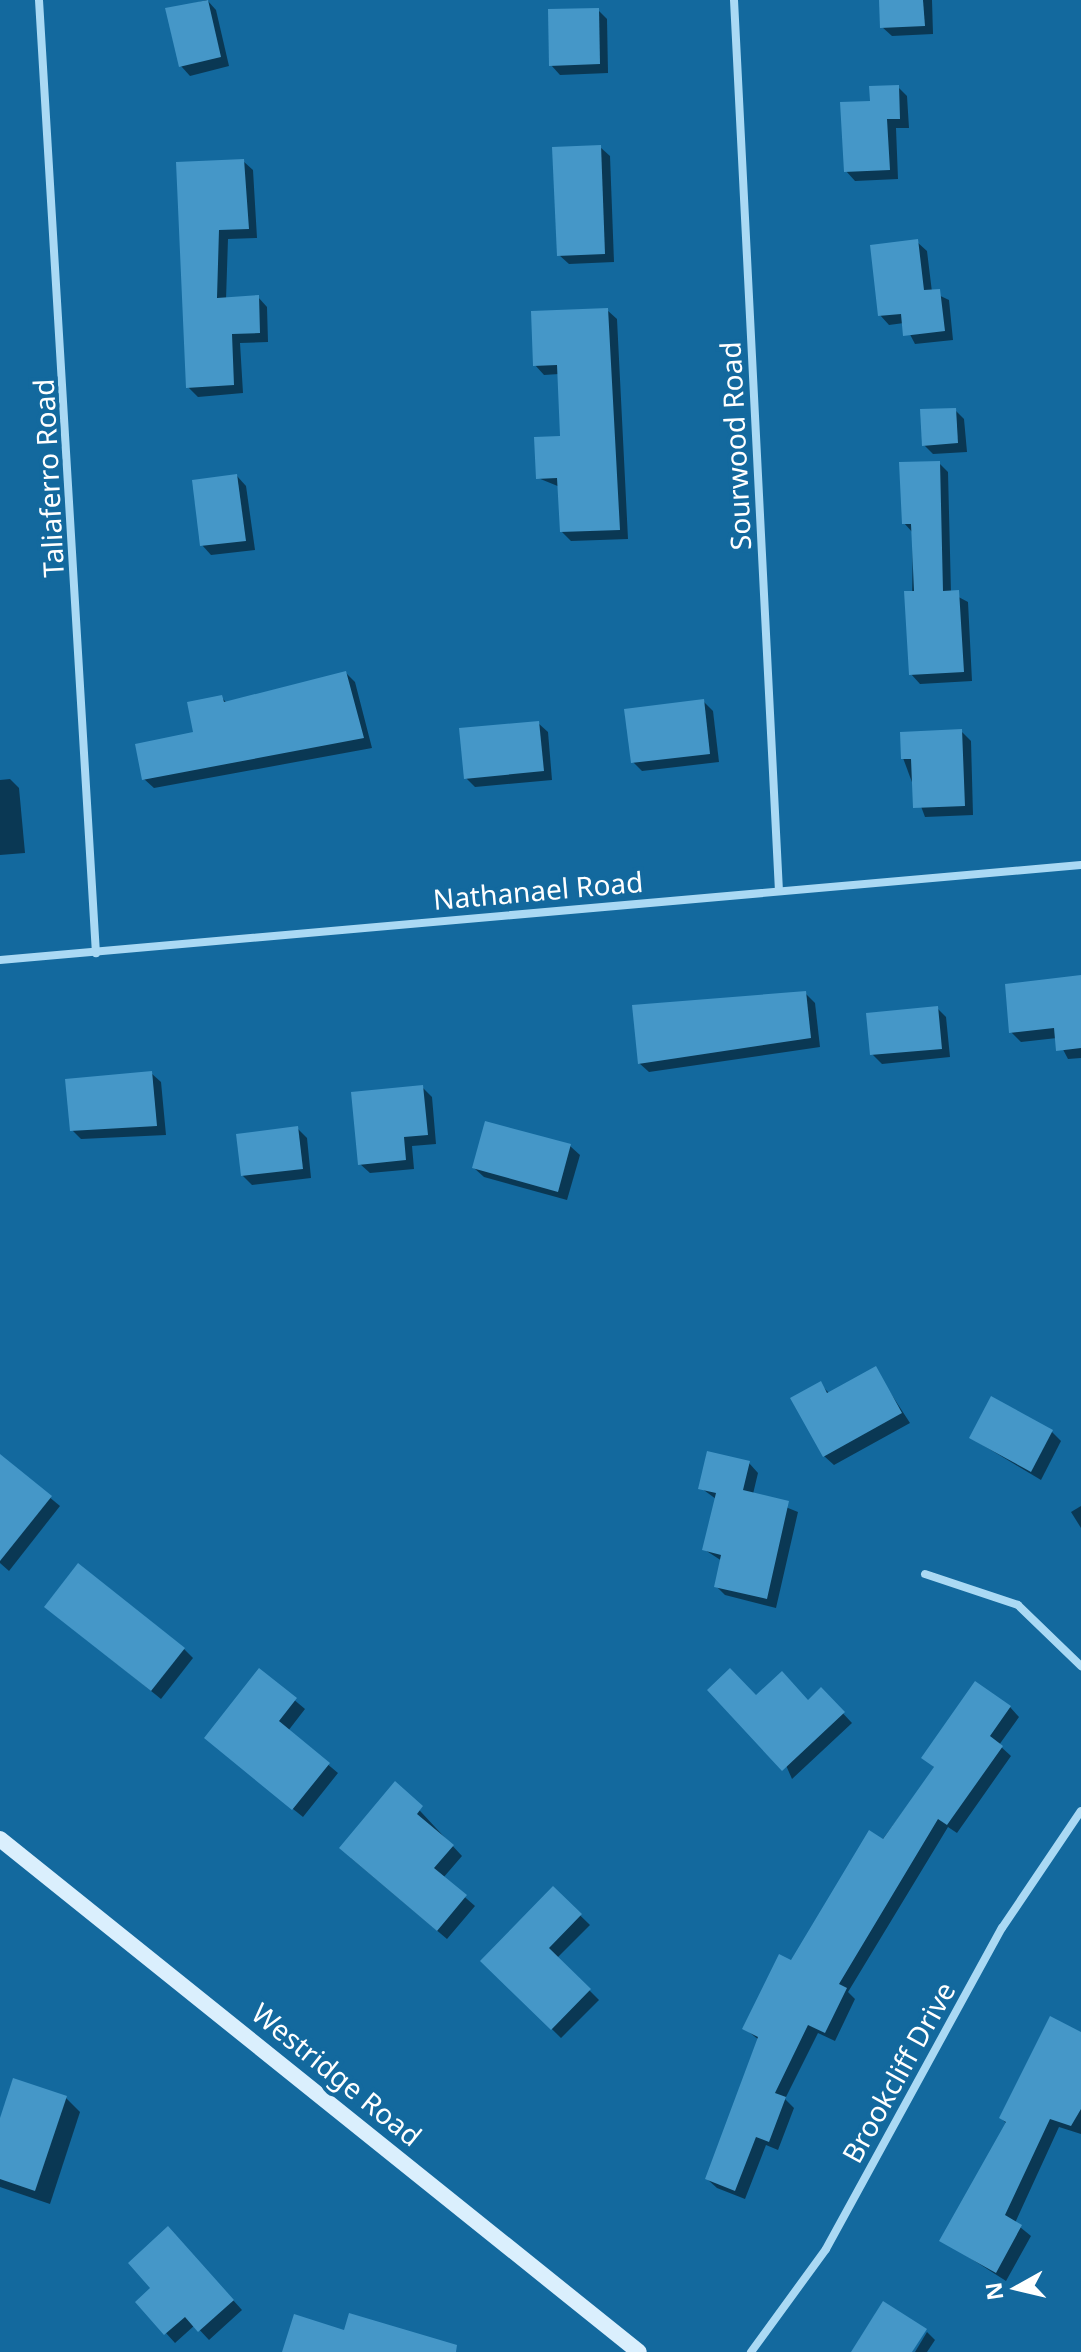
<!DOCTYPE html>
<html>
<head>
<meta charset="utf-8">
<style>
  body { margin:0 }
  #map { position:relative; width:1081px; height:2352px; overflow:hidden; background:#13699e; font-family:"Noto Sans",sans-serif }
  div>[style] { position:absolute }
  .shadow>* { inset:0; background:#0007 }
  .building>* { inset:0; background:#4597c8 }
  .minor>* { height:8px; margin:-4px; padding:0 4px; transform-origin:4px; border-radius:4px; background:#aad9f4 }
  .secondary>* { height:16px; margin:-8px; padding:0 8px; transform-origin:8px; border-radius:8px; background:#daeffd }
  span { translate:-50% -50%; white-space:nowrap; text-align:center; line-height:1.15; -webkit-text-stroke:8px #13699e; paint-order:stroke }
  .street-label { font-size:28px; color:#fff }
  .north { position:absolute; left:977px; top:2248px; width:80px; height:80px; -webkit-text-stroke:6px #13699e; paint-order:stroke; rotate:262deg; font-size:22px; font-weight:700; line-height:32px; text-align:center; color:#fff }
  .north::after { content:''; display:block; margin:auto; width:28px; height:36px; background:#fff; clip-path:polygon(50% 0,100% 100%,50% 72%,0 100%) }
</style>
</head>
<body>
<div id="map">
  <div class="shadow">
    <i style="clip-path:polygon(207px 0,216px 10px,229px 66px,190px 76px,181px 66px,167px 10px)"></i>
    <i style="clip-path:polygon(881px 0,932px 0,933px 34px,892px 36px,882px 27px)"></i>
    <i style="clip-path:polygon(598px 10px,607px 19px,608px 73px,560px 75px,551px 65px)"></i>
    <i style="clip-path:polygon(898px 87px,907px 96px,909px 128px,896px 128px,898px 179px,855px 181px,846px 171px,872px 103px)"></i>
    <i style="clip-path:polygon(600px 147px,610px 156px,614px 262px,569px 264px,559px 255px)"></i>
    <i style="clip-path:polygon(243px 161px,253px 170px,257px 238px,228px 239px,226px 300px,258px 297px,267px 307px,268px 342px,240px 343px,243px 393px,198px 397px,188px 387px,178px 164px)"></i>
    <i style="clip-path:polygon(917px 242px,927px 251px,932px 292px,949px 300px,953px 340px,915px 344px,904px 323px,889px 325px,880px 315px)"></i>
    <i style="clip-path:polygon(607px 310px,617px 319px,628px 539px,571px 541px,562px 532px,560px 487px,538px 478px,562px 438px,559px 374px,544px 375px,535px 365px)"></i>
    <i style="clip-path:polygon(955px 410px,964px 419px,967px 452px,933px 454px,924px 445px)"></i>
    <i style="clip-path:polygon(939px 463px,948px 472px,951px 593px,968px 602px,972px 681px,920px 684px,911px 674px,913px 533px,904px 523px)"></i>
    <i style="clip-path:polygon(237px 476px,246px 486px,255px 550px,211px 555px,202px 545px)"></i>
    <i style="clip-path:polygon(346px 673px,355px 682px,372px 748px,154px 788px,144px 779px,196px 734px,221px 697px,227px 703px)"></i>
    <i style="clip-path:polygon(703px 701px,713px 711px,719px 762px,642px 771px,633px 762px)"></i>
    <i style="clip-path:polygon(538px 723px,548px 732px,552px 780px,475px 787px,466px 778px)"></i>
    <i style="clip-path:polygon(961px 731px,971px 741px,973px 815px,925px 817px,903px 758px)"></i>
    <i style="clip-path:polygon(10px 779px,19px 788px,25px 853px,0 855px,0 780px)"></i>
    <i style="clip-path:polygon(1081px 977px,1081px 1058px,1068px 1059px,1057px 1038px,1021px 1042px,1011px 1032px)"></i>
    <i style="clip-path:polygon(805px 993px,815px 1003px,820px 1047px,649px 1072px,639px 1063px)"></i>
    <i style="clip-path:polygon(937px 1008px,946px 1017px,950px 1057px,882px 1064px,872px 1054px)"></i>
    <i style="clip-path:polygon(151px 1073px,161px 1082px,166px 1135px,81px 1139px,72px 1130px)"></i>
    <i style="clip-path:polygon(422px 1087px,432px 1097px,436px 1144px,412px 1146px,414px 1169px,370px 1173px,360px 1164px)"></i>
    <i style="clip-path:polygon(297px 1128px,307px 1138px,311px 1178px,252px 1185px,242px 1175px)"></i>
    <i style="clip-path:polygon(570px 1146px,580px 1155px,567px 1200px,484px 1177px,474px 1168px)"></i>
    <i style="clip-path:polygon(875px 1369px,910px 1423px,834px 1465px,824px 1456px,820px 1384px,830px 1394px)"></i>
    <i style="clip-path:polygon(1052px 1432px,1061px 1441px,1041px 1480px,971px 1438px)"></i>
    <i style="clip-path:polygon(0 1456px,60px 1506px,9px 1571px,0 1563px)"></i>
    <i style="clip-path:polygon(749px 1463px,758px 1473px,753px 1494px,798px 1512px,776px 1608px,725px 1595px,716px 1586px,722px 1561px,705px 1550px,716px 1499px,701px 1488px)"></i>
    <i style="clip-path:polygon(1081px 1506px,1081px 1528px,1071px 1512px)"></i>
    <i style="clip-path:polygon(47px 1607px,184px 1649px,193px 1658px,161px 1699px)"></i>
    <i style="clip-path:polygon(260px 1671px,305px 1709px,288px 1731px,338px 1773px,303px 1817px,216px 1747px)"></i>
    <i style="clip-path:polygon(821px 1690px,852px 1723px,792px 1779px,756px 1697px,809px 1702px)"></i>
    <i style="clip-path:polygon(1010px 1707px,1019px 1717px,999px 1745px,1011px 1756px,957px 1833px,948px 1827px,848px 1992px,855px 1999px,835px 2041px,818px 2033px,785px 2099px,794px 2108px,778px 2150px,766px 2145px,745px 2199px,717px 2188px,707px 2179px,759px 2040px,744px 2028px,935px 1768px,924px 1757px)"></i>
    <i style="clip-path:polygon(395px 1784px,462px 1856px,443px 1878px,475px 1906px,447px 1939px,351px 1858px)"></i>
    <i style="clip-path:polygon(553px 1889px,590px 1925px,557px 1958px,599px 2000px,561px 2038px,483px 1961px)"></i>
    <i style="clip-path:polygon(1081px 2034px,1081px 2134px,1059px 2127px,1015px 2223px,1031px 2236px,1006px 2281px,942px 2240px,1007px 2124px,1001px 2118px)"></i>
    <i style="clip-path:polygon(66px 2098px,80px 2112px,50px 2204px,0 2187px,0 2125px)"></i>
    <i style="clip-path:polygon(177px 2238px,242px 2310px,209px 2340px,195px 2325px,175px 2343px,138px 2302px,153px 2288px)"></i>
    <i style="clip-path:polygon(927px 2332px,935px 2340px,927px 2352px,915px 2352px)"></i>
  </div>
  <div class="building">
    <i style="clip-path:polygon(208px 0,221px 57px,179px 67px,165px 8px)"></i>
    <i style="clip-path:polygon(879px 0,923px 0,925px 26px,880px 28px)"></i>
    <i style="clip-path:polygon(599px 8px,600px 64px,549px 66px,548px 9px)"></i>
    <i style="clip-path:polygon(899px 85px,900px 119px,887px 119px,890px 170px,844px 172px,840px 102px,870px 101px,869px 86px)"></i>
    <i style="clip-path:polygon(601px 145px,605px 254px,557px 256px,552px 147px)"></i>
    <i style="clip-path:polygon(244px 159px,249px 229px,219px 230px,217px 298px,259px 295px,260px 333px,232px 334px,234px 385px,186px 388px,176px 162px)"></i>
    <i style="clip-path:polygon(918px 239px,924px 290px,940px 289px,945px 331px,903px 336px,901px 314px,878px 316px,870px 245px)"></i>
    <i style="clip-path:polygon(608px 308px,620px 530px,560px 532px,557px 478px,536px 479px,534px 437px,560px 436px,557px 365px,533px 366px,531px 311px)"></i>
    <i style="clip-path:polygon(956px 408px,958px 443px,922px 446px,920px 409px)"></i>
    <i style="clip-path:polygon(940px 461px,943px 591px,959px 590px,964px 672px,909px 675px,904px 591px,914px 591px,911px 524px,902px 524px,899px 462px)"></i>
    <i style="clip-path:polygon(237px 474px,246px 541px,200px 546px,192px 480px)"></i>
    <i style="clip-path:polygon(346px 671px,364px 738px,142px 780px,135px 744px,193px 732px,187px 702px,222px 695px,224px 702px)"></i>
    <i style="clip-path:polygon(704px 699px,710px 754px,631px 763px,624px 709px)"></i>
    <i style="clip-path:polygon(539px 721px,544px 771px,464px 779px,459px 728px)"></i>
    <i style="clip-path:polygon(962px 729px,965px 806px,913px 808px,911px 759px,901px 759px,900px 732px)"></i>
    <i style="clip-path:polygon(1081px 975px,1081px 1048px,1056px 1051px,1054px 1028px,1009px 1033px,1005px 984px)"></i>
    <i style="clip-path:polygon(806px 991px,811px 1038px,638px 1064px,632px 1005px)"></i>
    <i style="clip-path:polygon(938px 1006px,942px 1049px,870px 1055px,866px 1013px)"></i>
    <i style="clip-path:polygon(152px 1071px,157px 1126px,70px 1131px,65px 1079px)"></i>
    <i style="clip-path:polygon(423px 1085px,428px 1135px,404px 1137px,406px 1160px,358px 1165px,351px 1092px)"></i>
    <i style="clip-path:polygon(485px 1121px,571px 1144px,558px 1192px,472px 1168px)"></i>
    <i style="clip-path:polygon(298px 1126px,303px 1169px,241px 1176px,236px 1134px)"></i>
    <i style="clip-path:polygon(876px 1366px,902px 1413px,823px 1457px,790px 1398px,821px 1381px,827px 1393px)"></i>
    <i style="clip-path:polygon(991px 1396px,1053px 1430px,1031px 1472px,969px 1438px)"></i>
    <i style="clip-path:polygon(707px 1451px,750px 1461px,743px 1490px,789px 1501px,767px 1599px,714px 1587px,721px 1555px,702px 1550px,716px 1493px,698px 1489px)"></i>
    <i style="clip-path:polygon(0 1454px,52px 1496px,0 1561px)"></i>
    <i style="clip-path:polygon(78px 1563px,185px 1648px,151px 1691px,44px 1607px)"></i>
    <i style="clip-path:polygon(259px 1668px,297px 1698px,279px 1721px,330px 1763px,292px 1810px,204px 1738px)"></i>
    <i style="clip-path:polygon(730px 1668px,756px 1695px,782px 1671px,808px 1700px,821px 1687px,845px 1712px,782px 1771px,707px 1690px)"></i>
    <i style="clip-path:polygon(975px 1681px,1011px 1706px,990px 1736px,1003px 1746px,947px 1825px,938px 1819px,839px 1984px,847px 1988px,825px 2033px,808px 2025px,775px 2093px,786px 2097px,769px 2142px,756px 2137px,735px 2191px,705px 2179px,758px 2037px,742px 2029px,779px 1954px,791px 1960px,869px 1830px,883px 1839px,934px 1767px,921px 1758px)"></i>
    <i style="clip-path:polygon(395px 1781px,423px 1806px,417px 1814px,454px 1845px,434px 1868px,467px 1895px,437px 1931px,339px 1848px)"></i>
    <i style="clip-path:polygon(553px 1886px,582px 1914px,549px 1948px,591px 1989px,551px 2030px,480px 1961px)"></i>
    <i style="clip-path:polygon(1050px 2016px,1081px 2032px,1081px 2109px,1071px 2126px,1050px 2119px,1005px 2215px,1022px 2225px,996px 2273px,939px 2241px,1006px 2122px,999px 2118px)"></i>
    <i style="clip-path:polygon(13px 2078px,67px 2096px,35px 2191px,0 2179px,0 2118px)"></i>
    <i style="clip-path:polygon(168px 2226px,234px 2300px,198px 2332px,185px 2317px,164px 2335px,135px 2302px,150px 2288px,128px 2263px)"></i>
    <i style="clip-path:polygon(883px 2301px,927px 2329px,912px 2352px,851px 2352px)"></i>
    <i style="clip-path:polygon(349px 2313px,457px 2345px,456px 2352px,282px 2352px,294px 2314px,344px 2330px)"></i>
  </div>
  <div class="minor">
    <i style="left:39px;top:0;width:955px;rotate:86.58deg"></i>
    <i style="left:734px;top:0;width:891px;rotate:87.11deg"></i>
    <i style="left:0;top:960px;width:1085px;rotate:-5.02deg"></i>
    <i style="left:925px;top:1574px;width:98px;rotate:18.4deg"></i>
    <i style="left:1018px;top:1605px;width:88px;rotate:44.1deg"></i>
    <i style="left:751px;top:2352px;width:127px;rotate:-53.9deg"></i>
    <i style="left:826px;top:2249px;width:366px;rotate:-61.3deg"></i>
    <i style="left:1002px;top:1928px;width:141px;rotate:-56deg"></i>
  </div>
  <div class="secondary">
    <i style="left:0;top:1839px;width:819px;rotate:38.76deg"></i>
  </div>
  <div class="street-label">
    <span style="left:735px;top:446px;rotate:-93deg">Sourwood Road</span>
    <span style="left:48px;top:478px;rotate:-93deg">Taliaferro Road</span>
    <span style="left:538px;top:890px;rotate:-5deg">Nathanael Road</span>
    <span style="left:898px;top:2072px;rotate:-61deg">Brookcliff Drive</span>
    <span style="left:337px;top:2074px;rotate:39deg">Westridge Road</span>
  </div>
  <div class="north">N</div>
</div>
</body>
</html>
